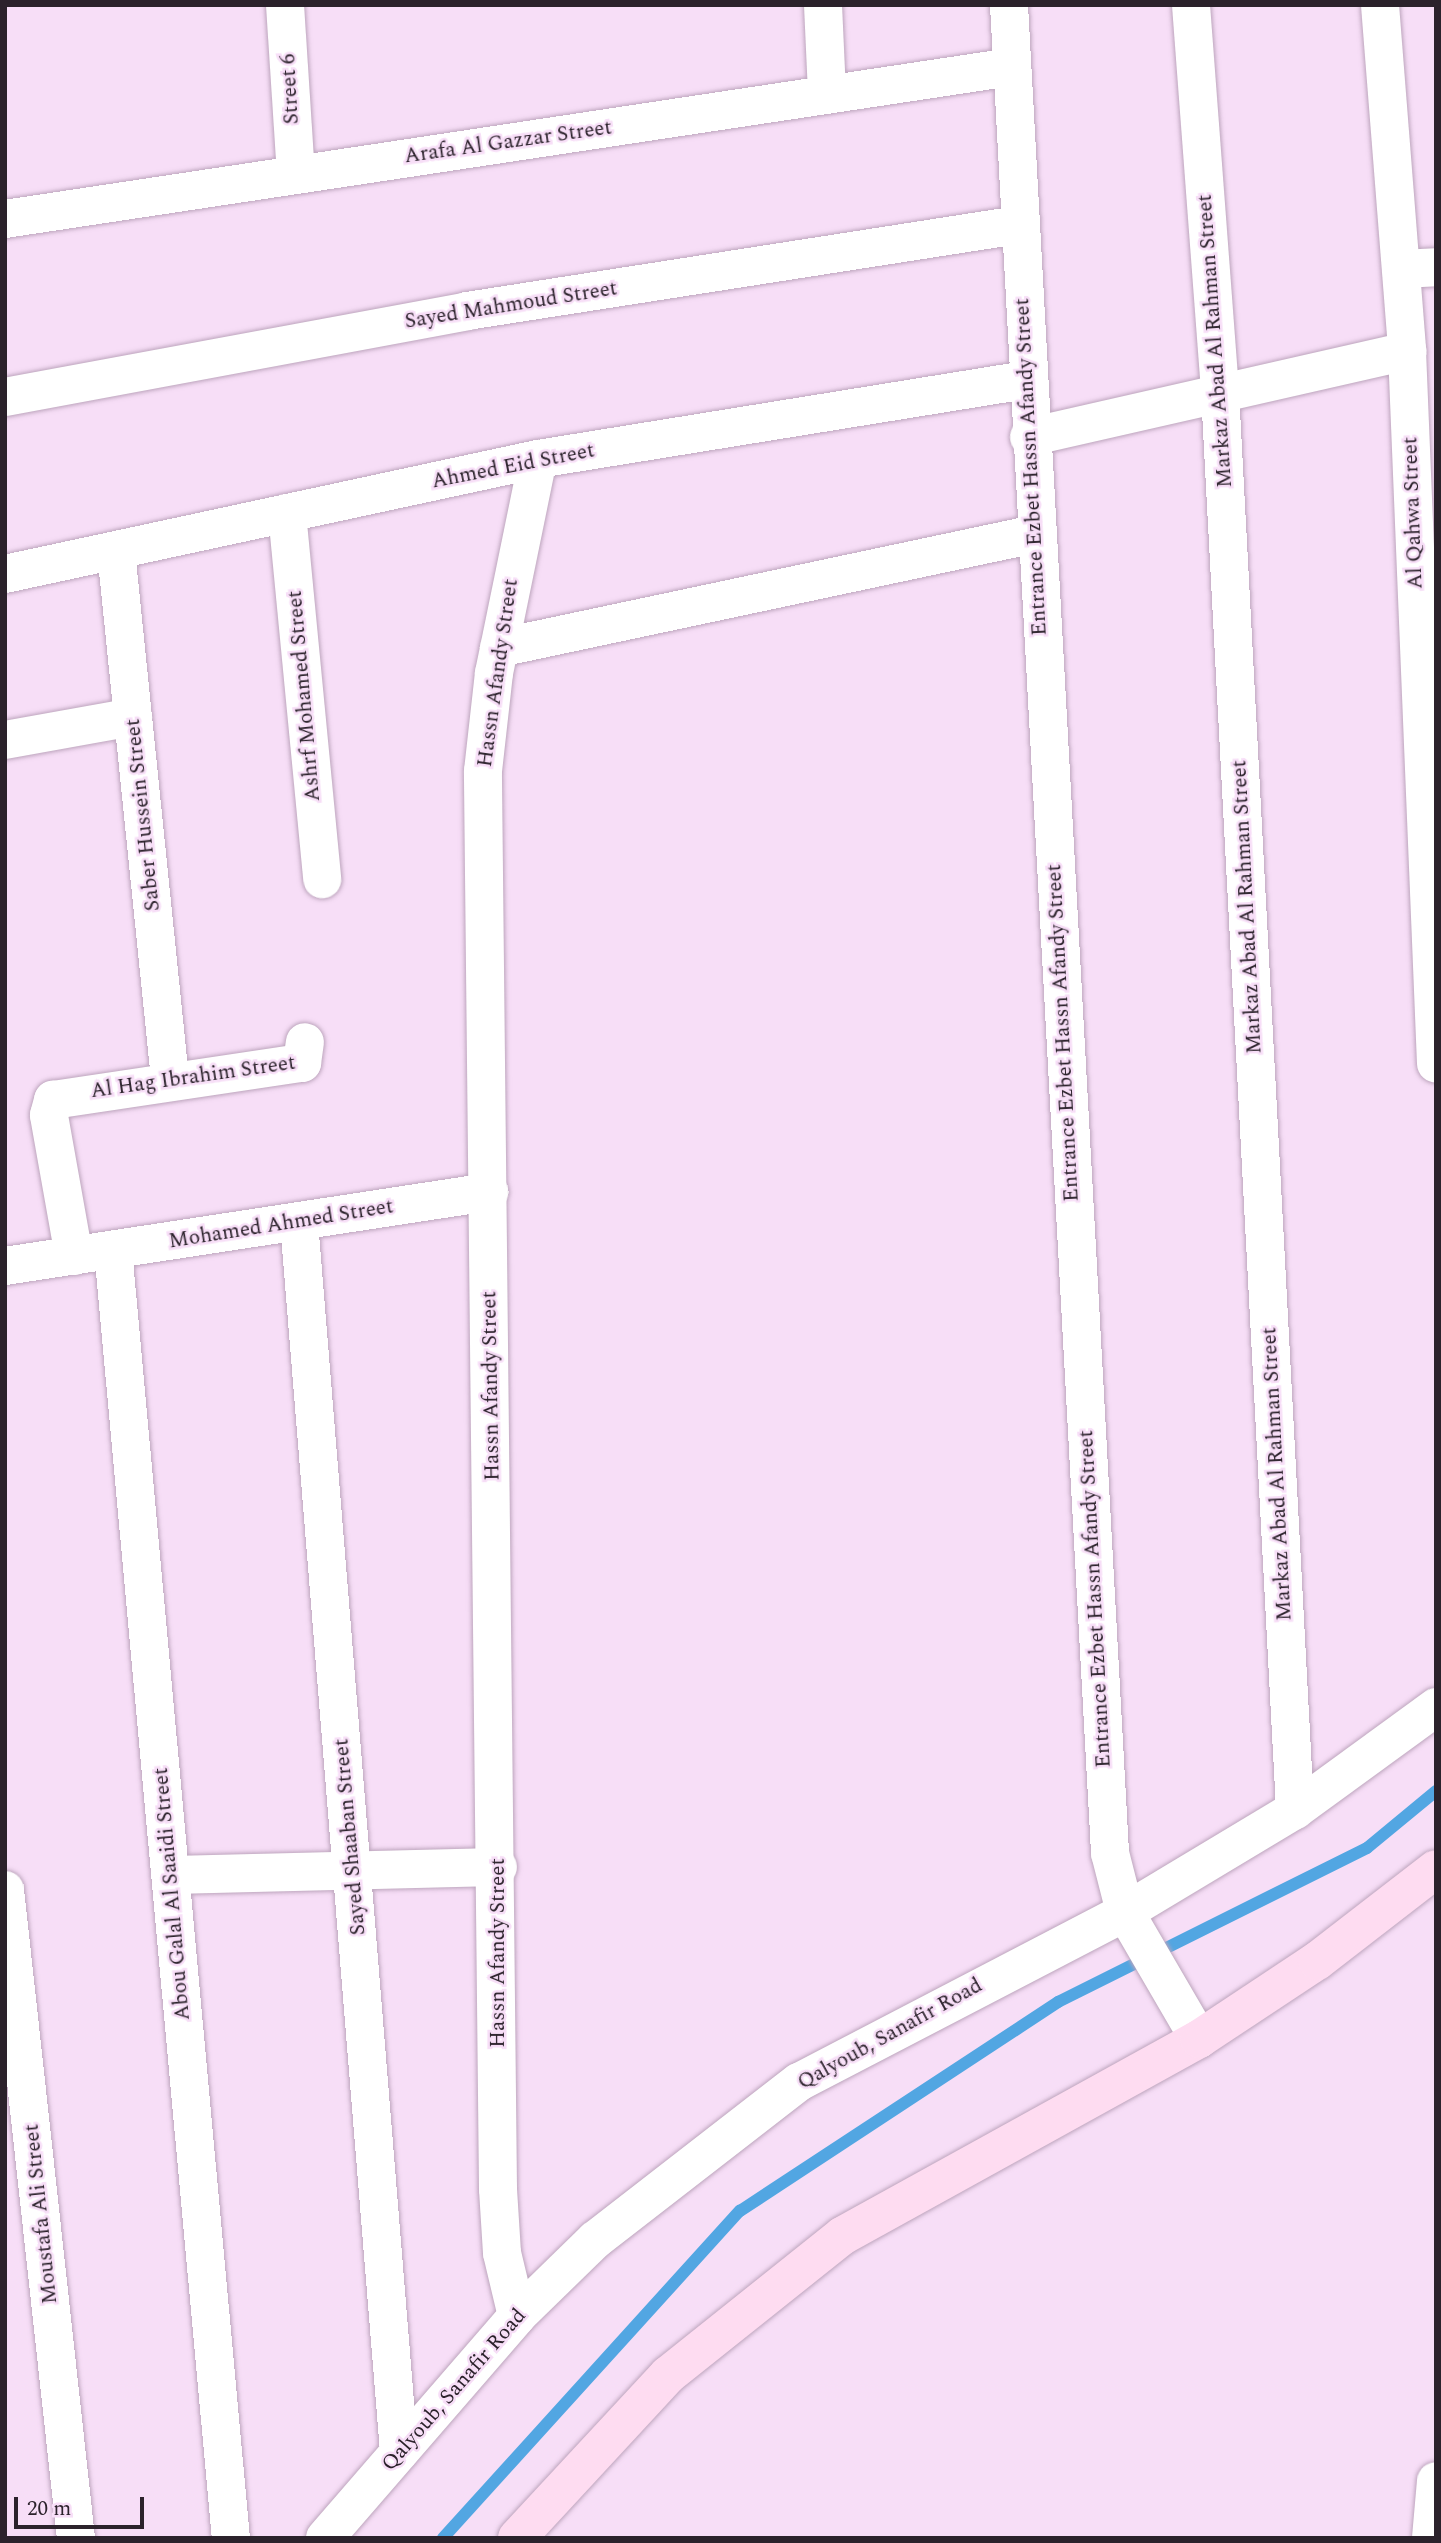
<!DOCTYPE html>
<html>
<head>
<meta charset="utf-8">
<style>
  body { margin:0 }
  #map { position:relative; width:1441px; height:2543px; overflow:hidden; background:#f7def7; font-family:Spectral,serif }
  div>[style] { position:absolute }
  .stream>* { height:12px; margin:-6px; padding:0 6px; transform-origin:6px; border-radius:6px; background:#52a6e2 }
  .roads { filter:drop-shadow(0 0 2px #bda5bd) drop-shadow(0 0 2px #bda5bd) }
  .street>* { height:38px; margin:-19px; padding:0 19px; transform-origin:19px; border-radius:19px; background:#fff }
  .secondary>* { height:38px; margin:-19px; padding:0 19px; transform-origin:19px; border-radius:19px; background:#fedcf1 }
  span { translate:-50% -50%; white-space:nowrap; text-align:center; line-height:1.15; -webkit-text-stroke:5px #f7def7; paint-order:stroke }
  .street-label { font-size:21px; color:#2b222b }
  .frame { position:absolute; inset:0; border:7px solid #2b222b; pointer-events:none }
  .scale { position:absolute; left:14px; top:2497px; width:130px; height:32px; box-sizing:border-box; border:4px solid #2b222b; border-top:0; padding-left:9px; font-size:21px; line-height:24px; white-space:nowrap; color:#2b222b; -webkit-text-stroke:5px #f7def7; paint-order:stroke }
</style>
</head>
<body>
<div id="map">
  <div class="stream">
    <i style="left:443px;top:2538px;width:442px;rotate:-47.8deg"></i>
    <i style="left:740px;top:2211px;width:381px;rotate:-33.3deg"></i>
    <i style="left:1058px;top:2002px;width:345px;rotate:-26.5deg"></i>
    <i style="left:1367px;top:1848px;width:89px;rotate:-39.6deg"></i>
  </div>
  <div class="roads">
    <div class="street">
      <i style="left:285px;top:5px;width:168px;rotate:86.3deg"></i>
      <i style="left:823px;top:5px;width:89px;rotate:87.4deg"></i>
      <i style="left:1009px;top:5px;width:1851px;rotate:86.87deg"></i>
      <i style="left:1110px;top:1853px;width:61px;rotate:75.7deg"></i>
      <i style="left:1125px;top:1912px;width:147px;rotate:59.8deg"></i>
      <i style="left:1191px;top:5px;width:388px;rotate:85.7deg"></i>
      <i style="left:1220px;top:392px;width:1420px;rotate:86.97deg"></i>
      <i style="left:1380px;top:5px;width:347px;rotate:85.5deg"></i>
      <i style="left:1407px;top:351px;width:713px;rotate:87.67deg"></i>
      <i style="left:5px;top:219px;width:1017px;rotate:-8.59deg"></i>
      <i style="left:1401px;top:269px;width:35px;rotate:-3deg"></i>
      <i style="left:5px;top:397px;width:470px;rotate:-10.5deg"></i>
      <i style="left:467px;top:311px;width:558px;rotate:-8.87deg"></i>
      <i style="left:1029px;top:437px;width:388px;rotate:-12.8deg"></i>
      <i style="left:287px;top:513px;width:368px;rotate:84.5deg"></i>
      <i style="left:116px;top:551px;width:531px;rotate:84.16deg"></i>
      <i style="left:5px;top:574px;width:545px;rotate:-12.18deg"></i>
      <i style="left:538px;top:459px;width:494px;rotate:-9.2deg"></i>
      <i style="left:499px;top:648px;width:548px;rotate:-12.01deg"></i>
      <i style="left:5px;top:740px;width:130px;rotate:-10.2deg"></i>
      <i style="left:299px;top:1222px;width:1234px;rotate:85.35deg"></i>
      <i style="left:113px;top:1250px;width:1293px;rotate:84.77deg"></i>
      <i style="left:74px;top:1256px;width:143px;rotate:-100.1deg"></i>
      <i style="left:49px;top:1115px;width:16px;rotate:-75deg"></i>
      <i style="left:53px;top:1100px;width:252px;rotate:-8.5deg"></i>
      <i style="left:302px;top:1063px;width:21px;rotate:-82deg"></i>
      <i style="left:5px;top:1266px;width:490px;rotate:-8.7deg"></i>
      <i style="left:171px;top:1875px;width:327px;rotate:-1.4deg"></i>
      <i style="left:5px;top:1890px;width:652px;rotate:83.75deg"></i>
      <i style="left:517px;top:2316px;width:65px;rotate:-103.4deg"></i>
      <i style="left:502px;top:2253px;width:64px;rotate:-93.6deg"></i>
      <i style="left:498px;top:2189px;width:1418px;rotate:-90.61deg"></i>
      <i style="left:483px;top:771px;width:99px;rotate:-83.6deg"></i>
      <i style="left:494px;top:673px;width:218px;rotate:-78.4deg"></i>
      <i style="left:325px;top:2538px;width:294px;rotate:-49.1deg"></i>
      <i style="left:517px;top:2316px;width:109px;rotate:-44.3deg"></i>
      <i style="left:595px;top:2240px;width:258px;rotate:-37.8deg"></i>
      <i style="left:799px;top:2082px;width:368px;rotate:-27.5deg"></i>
      <i style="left:1125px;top:1912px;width:198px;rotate:-31deg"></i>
      <i style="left:1295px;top:1810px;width:175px;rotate:-36.1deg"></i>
      <i style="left:1431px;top:2538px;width:57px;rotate:-85deg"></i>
    </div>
    <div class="secondary">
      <i style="left:517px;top:2538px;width:222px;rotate:-47.2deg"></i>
      <i style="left:668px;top:2375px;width:223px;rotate:-38.6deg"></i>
      <i style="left:842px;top:2236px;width:408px;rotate:-28.9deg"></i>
      <i style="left:1199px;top:2039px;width:141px;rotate:-33.5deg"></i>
      <i style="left:1317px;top:1961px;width:150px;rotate:-37.7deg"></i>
    </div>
  </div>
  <div class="street-label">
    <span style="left:290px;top:89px;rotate:-93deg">Street 6</span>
    <span style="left:508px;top:142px;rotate:-8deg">Arafa Al Gazzar Street</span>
    <span style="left:511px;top:305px;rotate:-9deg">Sayed Mahmoud Street</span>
    <span style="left:1215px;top:341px;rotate:-94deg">Markaz Abad Al Rahman Street</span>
    <span style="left:513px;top:466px;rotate:-11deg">Ahmed Eid Street</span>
    <span style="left:1031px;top:467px;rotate:-93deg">Entrance Ezbet Hassn Afandy Street</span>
    <span style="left:1413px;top:513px;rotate:-92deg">Al Qahwa Street</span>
    <span style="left:498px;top:673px;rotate:-82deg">Hassn Afandy Street</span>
    <span style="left:304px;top:696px;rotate:-95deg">Ashrf Mohamed Street</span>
    <span style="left:143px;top:815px;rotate:-96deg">Saber Hussein Street</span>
    <span style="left:1247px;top:907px;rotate:-93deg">Markaz Abad Al Rahman Street</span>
    <span style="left:1063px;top:1033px;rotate:-93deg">Entrance Ezbet Hassn Afandy Street</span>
    <span style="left:193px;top:1077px;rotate:-8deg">Al Hag Ibrahim Street</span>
    <span style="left:281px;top:1224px;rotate:-9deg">Mohamed Ahmed Street</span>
    <span style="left:491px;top:1386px;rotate:-91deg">Hassn Afandy Street</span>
    <span style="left:1277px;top:1474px;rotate:-93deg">Markaz Abad Al Rahman Street</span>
    <span style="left:1095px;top:1599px;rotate:-93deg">Entrance Ezbet Hassn Afandy Street</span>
    <span style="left:350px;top:1837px;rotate:-95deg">Sayed Shaaban Street</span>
    <span style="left:172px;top:1894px;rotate:-95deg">Abou Galal Al Saaidi Street</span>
    <span style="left:498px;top:1953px;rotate:-90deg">Hassn Afandy Street</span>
    <span style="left:890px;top:2034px;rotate:-29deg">Qalyoub, Sanafir Road</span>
    <span style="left:41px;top:2214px;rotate:-96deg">Moustafa Ali Street</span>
    <span style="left:454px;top:2390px;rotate:-49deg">Qalyoub, Sanafir Road</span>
  </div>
  <div class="frame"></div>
  <div class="scale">20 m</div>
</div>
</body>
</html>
